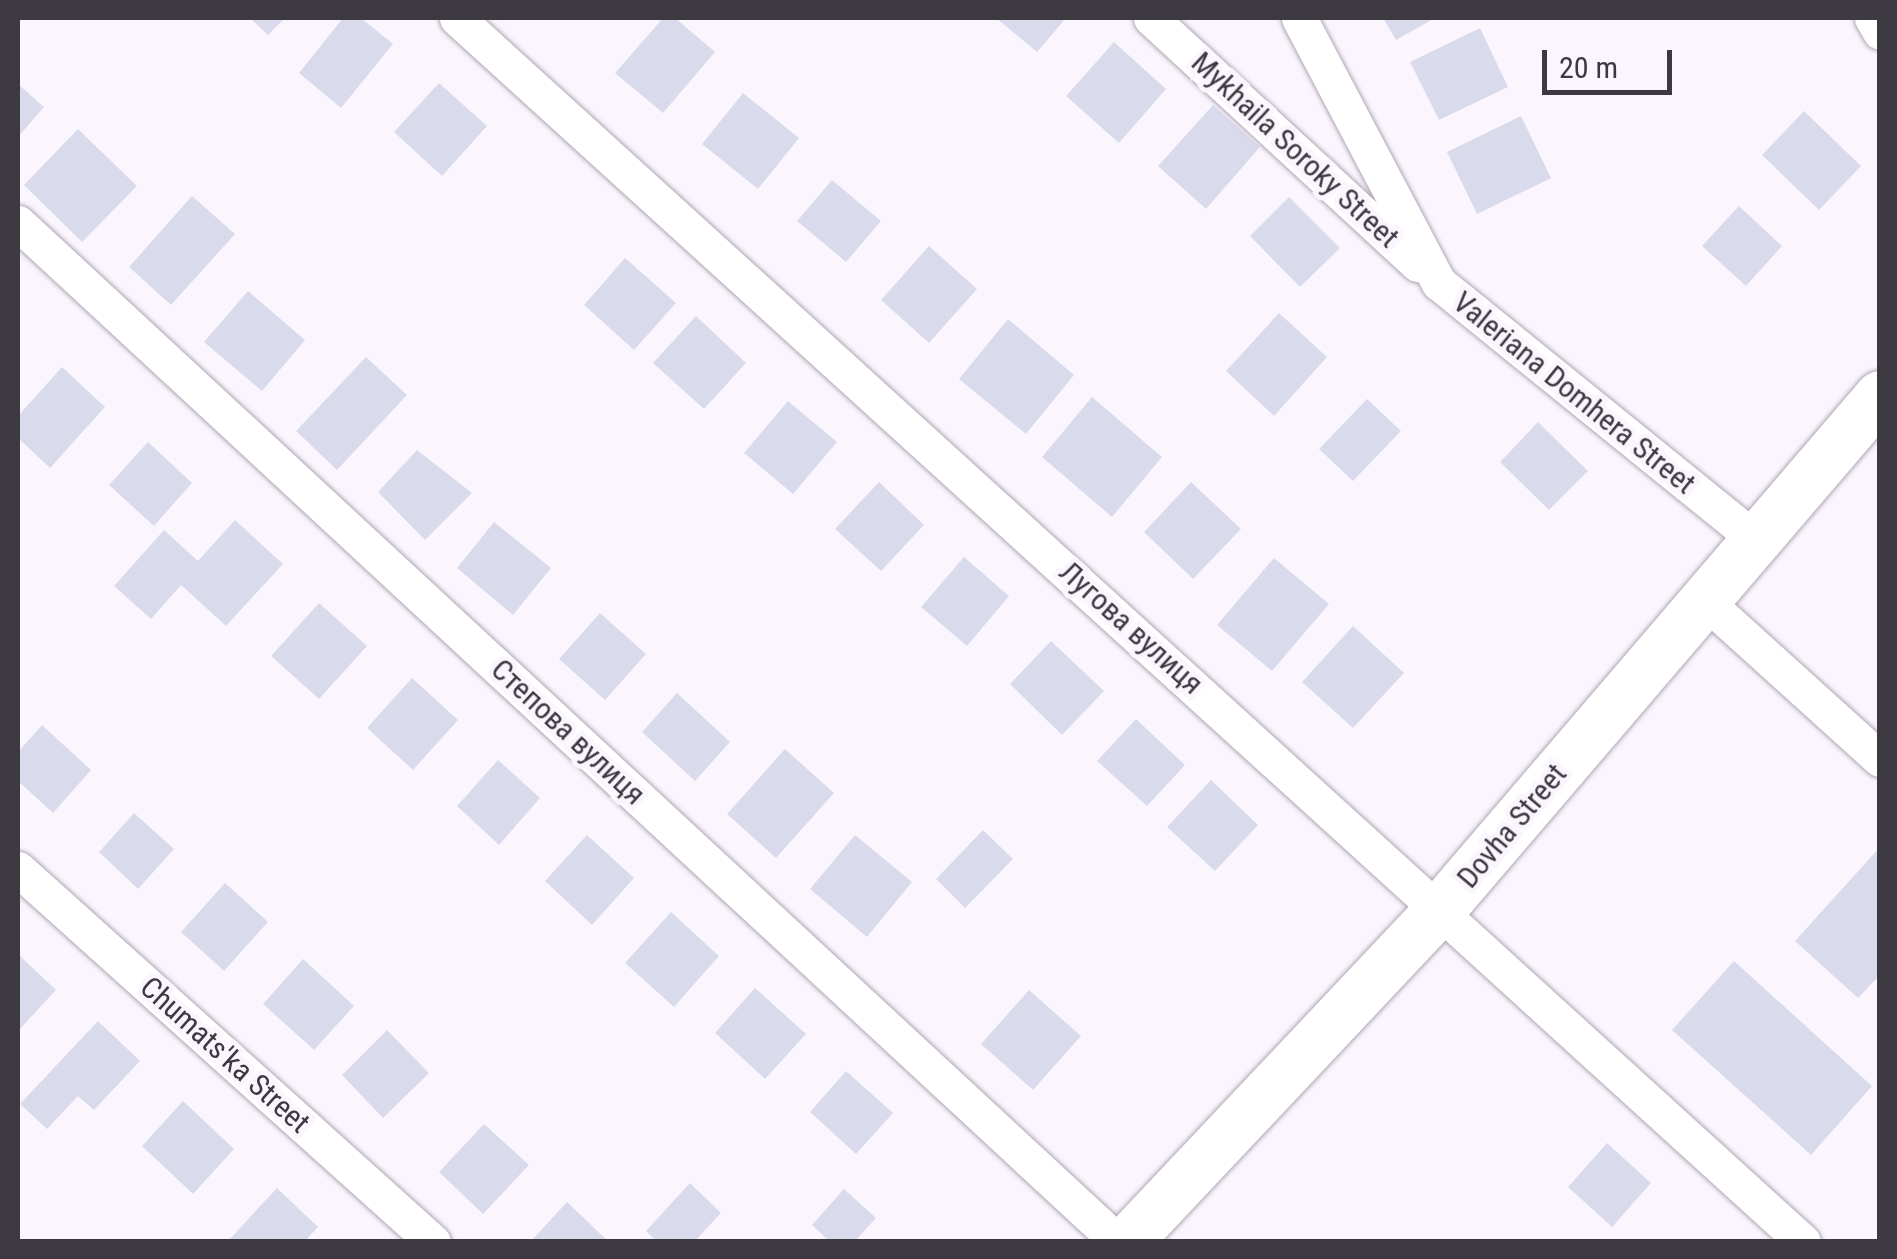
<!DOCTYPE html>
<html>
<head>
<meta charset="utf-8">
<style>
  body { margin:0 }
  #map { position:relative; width:1897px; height:1259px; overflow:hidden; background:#fbf6fd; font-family:"Roboto Condensed",sans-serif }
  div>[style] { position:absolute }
  .building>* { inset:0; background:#d9dbed }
  .roads { filter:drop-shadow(0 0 2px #b0a6b6) drop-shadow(0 0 2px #b0a6b6) }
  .street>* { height:35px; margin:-17.5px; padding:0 17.5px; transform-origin:17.5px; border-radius:17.5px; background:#fff }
  .secondary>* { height:50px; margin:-25px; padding:0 25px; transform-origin:25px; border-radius:25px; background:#fff }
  span { translate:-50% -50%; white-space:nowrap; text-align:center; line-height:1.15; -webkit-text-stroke:10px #fbf6fd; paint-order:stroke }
  .street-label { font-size:30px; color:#3d3940 }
  .frame { position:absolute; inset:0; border:20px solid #3d3940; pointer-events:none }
  .scale { position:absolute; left:1542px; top:50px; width:130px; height:45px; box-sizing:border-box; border:5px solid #3d3940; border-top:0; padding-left:12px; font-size:30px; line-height:35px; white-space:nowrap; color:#3d3940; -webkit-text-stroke:8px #fbf6fd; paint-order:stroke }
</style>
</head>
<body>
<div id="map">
  <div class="building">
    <i style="clip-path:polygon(250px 18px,285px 18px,268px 35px)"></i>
    <i style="clip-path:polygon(343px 18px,361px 18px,393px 44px,341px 108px,299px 73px)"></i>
    <i style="clip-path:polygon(663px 18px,675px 18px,715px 52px,663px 113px,615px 73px)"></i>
    <i style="clip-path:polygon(996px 18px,1066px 18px,1037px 52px)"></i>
    <i style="clip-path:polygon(1383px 18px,1435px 18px,1396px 40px)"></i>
    <i style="clip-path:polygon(1480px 28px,1508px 87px,1439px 120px,1410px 62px)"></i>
    <i style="clip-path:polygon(1114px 42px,1166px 89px,1119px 143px,1066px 96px)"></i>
    <i style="clip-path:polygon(439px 83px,487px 126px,442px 176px,394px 132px)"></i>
    <i style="clip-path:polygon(18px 84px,44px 107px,18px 137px)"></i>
    <i style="clip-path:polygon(743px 93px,799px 138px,758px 189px,702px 144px)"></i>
    <i style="clip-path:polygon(1213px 105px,1260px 147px,1206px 209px,1158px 166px)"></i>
    <i style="clip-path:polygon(1804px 111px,1861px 166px,1819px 210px,1762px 155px)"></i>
    <i style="clip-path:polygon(1521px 116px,1551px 178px,1477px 214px,1447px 152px)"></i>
    <i style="clip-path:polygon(78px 129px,137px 186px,82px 242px,24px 185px)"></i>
    <i style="clip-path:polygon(832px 180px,881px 221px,846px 262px,797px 221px)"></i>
    <i style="clip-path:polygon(192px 196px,235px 234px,171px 305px,129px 267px)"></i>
    <i style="clip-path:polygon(1289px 197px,1340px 248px,1300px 287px,1250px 236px)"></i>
    <i style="clip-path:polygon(1739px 206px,1782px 246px,1746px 286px,1702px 246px)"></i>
    <i style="clip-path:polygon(929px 246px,977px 289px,929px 343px,881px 300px)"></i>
    <i style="clip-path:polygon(625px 258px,676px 303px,634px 350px,584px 305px)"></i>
    <i style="clip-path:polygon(248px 291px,305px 340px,262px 391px,204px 342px)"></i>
    <i style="clip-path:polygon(1279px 313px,1327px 357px,1274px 416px,1226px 371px)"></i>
    <i style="clip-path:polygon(696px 316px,746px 363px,704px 409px,653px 363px)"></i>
    <i style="clip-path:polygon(1008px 319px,1074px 375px,1026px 434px,959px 379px)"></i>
    <i style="clip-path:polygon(366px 357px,407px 395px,337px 470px,296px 431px)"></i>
    <i style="clip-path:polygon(62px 367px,105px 407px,50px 468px,18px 438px,18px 416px)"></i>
    <i style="clip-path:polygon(1092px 397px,1162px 457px,1112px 517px,1042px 457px)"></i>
    <i style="clip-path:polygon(1367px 399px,1401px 431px,1353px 481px,1319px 449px)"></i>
    <i style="clip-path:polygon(788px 401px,837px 442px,793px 494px,744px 453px)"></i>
    <i style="clip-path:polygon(1538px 422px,1588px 471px,1549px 510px,1500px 462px)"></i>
    <i style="clip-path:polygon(148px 442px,192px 483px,154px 526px,109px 485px)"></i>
    <i style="clip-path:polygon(417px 450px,472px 493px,425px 540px,378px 492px)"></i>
    <i style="clip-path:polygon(879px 482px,924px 525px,881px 571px,835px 529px)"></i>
    <i style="clip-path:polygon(1191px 482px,1241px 529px,1193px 579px,1144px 532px)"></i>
    <i style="clip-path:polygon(235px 520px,283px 564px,226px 626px,181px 585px,151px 619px,114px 586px,164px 530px,198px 561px)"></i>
    <i style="clip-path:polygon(494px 522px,551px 568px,513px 615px,457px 568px)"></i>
    <i style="clip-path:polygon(964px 557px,1009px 596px,967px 646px,921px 607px)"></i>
    <i style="clip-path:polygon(1274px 558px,1329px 604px,1272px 671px,1217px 625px)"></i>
    <i style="clip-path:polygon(319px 603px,367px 646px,319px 699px,271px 656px)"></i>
    <i style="clip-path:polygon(600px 613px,646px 654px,605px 700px,559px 659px)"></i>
    <i style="clip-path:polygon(1353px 626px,1404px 673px,1353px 728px,1302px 682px)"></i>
    <i style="clip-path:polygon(1051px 641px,1104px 691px,1062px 735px,1010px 684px)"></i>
    <i style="clip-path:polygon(412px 678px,458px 720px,413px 770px,367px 728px)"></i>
    <i style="clip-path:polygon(677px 693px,730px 742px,695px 781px,642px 732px)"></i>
    <i style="clip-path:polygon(1136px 719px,1185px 765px,1147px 806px,1097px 761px)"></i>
    <i style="clip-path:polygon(42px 725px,91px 770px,53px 813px,18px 781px,18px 752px)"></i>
    <i style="clip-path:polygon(785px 749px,834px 793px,776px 858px,727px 814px)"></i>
    <i style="clip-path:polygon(498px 760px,540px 798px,499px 845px,457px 806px)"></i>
    <i style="clip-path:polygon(1211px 780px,1258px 825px,1215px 871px,1167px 827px)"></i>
    <i style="clip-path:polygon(134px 813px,174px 849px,138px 889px,99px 852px)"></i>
    <i style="clip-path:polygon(983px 830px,1013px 859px,965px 908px,936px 879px)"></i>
    <i style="clip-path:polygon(587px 835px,634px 878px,592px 925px,545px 881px)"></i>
    <i style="clip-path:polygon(855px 835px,912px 882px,867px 937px,810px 889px)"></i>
    <i style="clip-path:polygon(1880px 847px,1880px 975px,1858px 998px,1795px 941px)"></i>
    <i style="clip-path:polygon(225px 883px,268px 922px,224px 971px,181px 932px)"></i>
    <i style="clip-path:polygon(671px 912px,719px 956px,674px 1007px,625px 963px)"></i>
    <i style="clip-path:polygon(18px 954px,56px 990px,18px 1031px)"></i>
    <i style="clip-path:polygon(303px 959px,354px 1006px,314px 1050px,263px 1004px)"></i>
    <i style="clip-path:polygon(1734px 961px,1872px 1086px,1811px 1155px,1672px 1030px)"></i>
    <i style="clip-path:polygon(755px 988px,806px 1034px,765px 1079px,715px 1033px)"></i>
    <i style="clip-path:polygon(1029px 990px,1081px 1036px,1033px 1090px,981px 1044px)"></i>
    <i style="clip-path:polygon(98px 1021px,140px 1061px,94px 1110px,78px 1096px,47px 1129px,20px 1104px)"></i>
    <i style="clip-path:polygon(387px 1030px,429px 1073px,383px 1118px,342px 1075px)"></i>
    <i style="clip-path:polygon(846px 1071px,893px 1113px,856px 1154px,810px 1112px)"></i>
    <i style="clip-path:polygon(183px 1101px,234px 1149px,193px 1194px,142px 1146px)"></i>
    <i style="clip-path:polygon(484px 1124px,529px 1165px,483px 1214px,439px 1172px)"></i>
    <i style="clip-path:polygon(1607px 1143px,1651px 1183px,1612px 1227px,1568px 1187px)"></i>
    <i style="clip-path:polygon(690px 1183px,721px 1213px,694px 1242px,657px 1242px,646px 1231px)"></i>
    <i style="clip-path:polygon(277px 1188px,318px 1227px,304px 1242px,227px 1242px)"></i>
    <i style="clip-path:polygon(844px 1189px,876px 1218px,854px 1242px,830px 1242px,812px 1225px)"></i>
    <i style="clip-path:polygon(567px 1202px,609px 1242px,530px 1242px)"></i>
  </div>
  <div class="roads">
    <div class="street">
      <i style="left:457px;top:18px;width:1819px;rotate:42.28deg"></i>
      <i style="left:1151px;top:18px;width:363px;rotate:42.7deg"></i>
      <i style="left:1299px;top:18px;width:300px;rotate:62.2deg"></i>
      <i style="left:1439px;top:283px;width:408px;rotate:39deg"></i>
      <i style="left:1872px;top:18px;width:16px;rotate:60deg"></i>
      <i style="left:18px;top:223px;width:1499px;rotate:42.81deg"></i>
      <i style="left:1704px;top:600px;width:237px;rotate:42.1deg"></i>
      <i style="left:18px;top:869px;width:558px;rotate:41.95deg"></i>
    </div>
    <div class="secondary">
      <i style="left:1127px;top:1242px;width:458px;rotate:-46.7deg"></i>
      <i style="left:1441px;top:909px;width:675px;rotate:-49.44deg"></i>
    </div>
  </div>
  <div class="street-label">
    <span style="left:1295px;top:150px;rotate:43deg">Mykhaila Soroky Street</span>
    <span style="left:1574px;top:393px;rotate:39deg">Valeriana Domhera Street</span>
    <span style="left:1131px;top:628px;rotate:42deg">Лугова вулиця</span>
    <span style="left:568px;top:732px;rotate:43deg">Степова вулиця</span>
    <span style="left:1512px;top:826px;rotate:-50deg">Dovha Street</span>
    <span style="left:225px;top:1055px;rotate:42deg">Chumats'ka Street</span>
  </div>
  <div class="frame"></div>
  <div class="scale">20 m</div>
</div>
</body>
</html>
